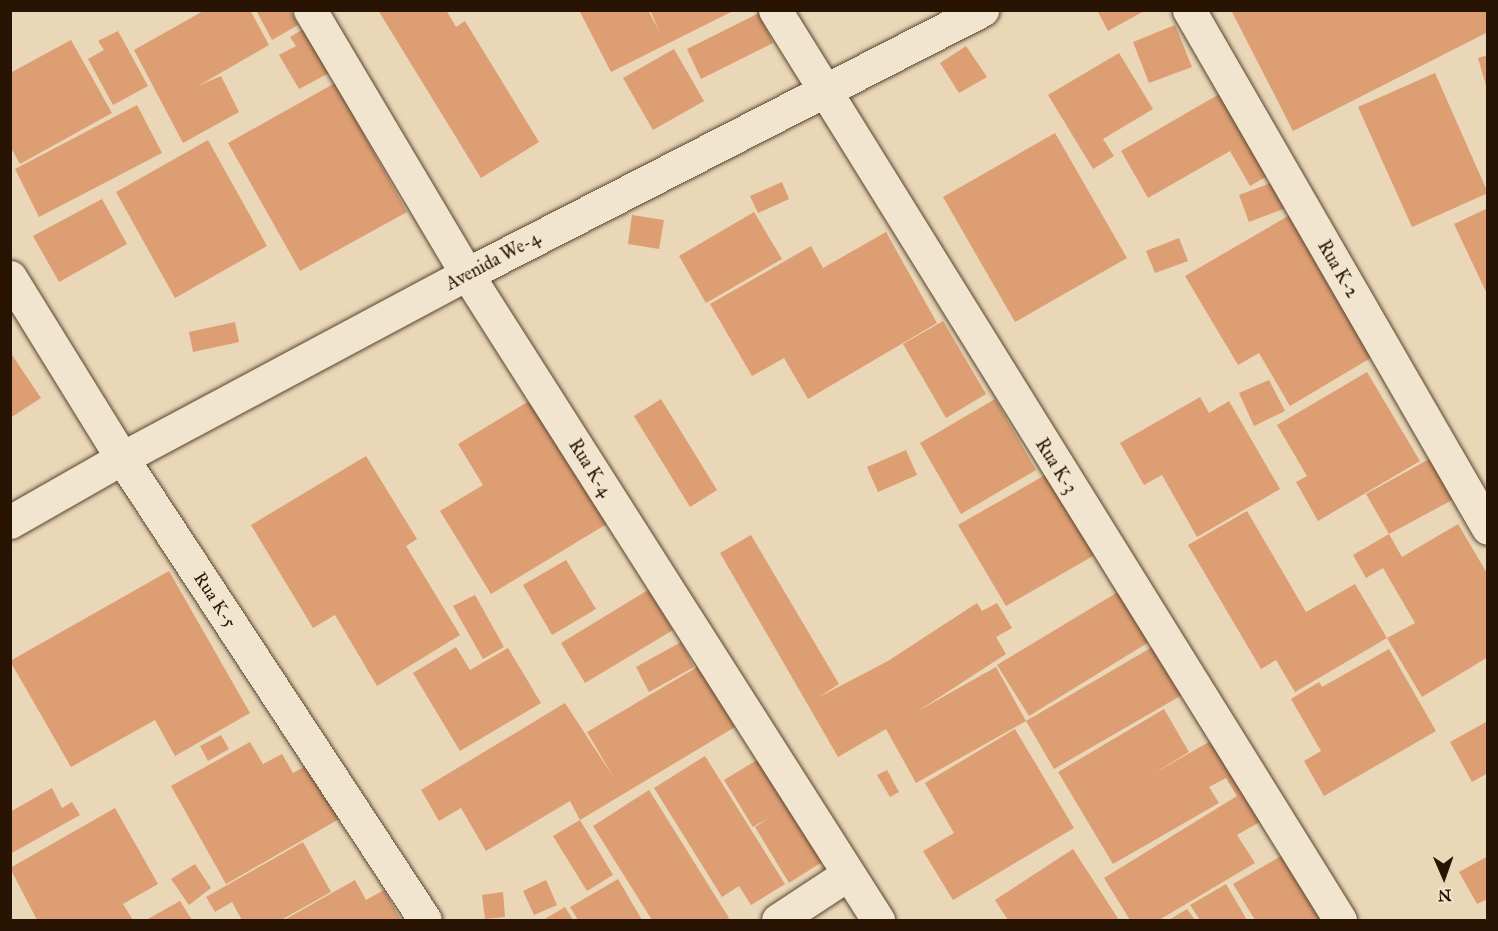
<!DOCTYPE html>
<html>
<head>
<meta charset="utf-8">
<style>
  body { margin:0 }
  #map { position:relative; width:1498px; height:931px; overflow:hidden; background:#e9d7b7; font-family:"IM FELL Great Primer",serif }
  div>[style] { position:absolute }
  .building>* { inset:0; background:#dd9e73 }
  .roads { filter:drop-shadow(0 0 2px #59442f) drop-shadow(0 0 2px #59442f) }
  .minor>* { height:33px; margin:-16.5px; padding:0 16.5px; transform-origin:16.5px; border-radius:16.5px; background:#f1e5d0 }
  span { translate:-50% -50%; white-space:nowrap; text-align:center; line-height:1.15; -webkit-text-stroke:4.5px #f1e5d0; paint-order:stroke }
  .street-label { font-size:18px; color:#291302 }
  .frame { position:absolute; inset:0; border:12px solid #291302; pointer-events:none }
  .north { position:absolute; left:1414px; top:847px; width:60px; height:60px; -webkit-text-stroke:4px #f1e5d0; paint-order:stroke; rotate:178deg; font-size:16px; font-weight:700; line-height:24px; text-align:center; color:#291302 }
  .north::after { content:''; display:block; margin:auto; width:21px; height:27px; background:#291302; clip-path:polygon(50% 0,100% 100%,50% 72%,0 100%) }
</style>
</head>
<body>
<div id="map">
  <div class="building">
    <i style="clip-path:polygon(205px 10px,250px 10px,269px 45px,198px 86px,221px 76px,239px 112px,183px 143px,134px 50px)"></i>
    <i style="clip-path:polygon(256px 10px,290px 10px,298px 25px,272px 40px)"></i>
    <i style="clip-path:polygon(378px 10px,446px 10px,456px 27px,465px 21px,539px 142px,481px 178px)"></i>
    <i style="clip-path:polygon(579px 10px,648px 10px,660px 33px,650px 10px,735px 10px,611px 72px)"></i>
    <i style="clip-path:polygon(1097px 10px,1146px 10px,1108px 31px)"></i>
    <i style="clip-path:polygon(1231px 10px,1488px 10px,1488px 32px,1293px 131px)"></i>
    <i style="clip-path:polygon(759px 13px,773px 43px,701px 79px,687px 49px)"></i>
    <i style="clip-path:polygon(1175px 25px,1192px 67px,1149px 83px,1133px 42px)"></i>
    <i style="clip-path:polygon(305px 28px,329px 73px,299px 89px,279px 55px,296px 46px,290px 37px)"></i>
    <i style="clip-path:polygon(118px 31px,148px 86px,113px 105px,88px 59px,104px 50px,98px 41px)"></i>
    <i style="clip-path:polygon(71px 40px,112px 113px,20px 164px,10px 146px,10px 73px)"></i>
    <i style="clip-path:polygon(966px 46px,987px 77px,959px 93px,940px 63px)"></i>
    <i style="clip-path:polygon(674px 49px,704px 101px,653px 130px,623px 78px)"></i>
    <i style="clip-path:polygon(1119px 53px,1153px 109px,1103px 139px,1114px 156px,1093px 169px,1048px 95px)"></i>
    <i style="clip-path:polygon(1488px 55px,1488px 89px,1487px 89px,1478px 58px)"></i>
    <i style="clip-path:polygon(1435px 73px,1488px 193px,1412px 227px,1358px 107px)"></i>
    <i style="clip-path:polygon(335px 83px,407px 212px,300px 271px,228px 143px)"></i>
    <i style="clip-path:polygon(1221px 93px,1269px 175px,1250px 186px,1230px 151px,1148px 198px,1121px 151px)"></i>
    <i style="clip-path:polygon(137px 105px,162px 153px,39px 217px,15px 169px)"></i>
    <i style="clip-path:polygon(1055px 133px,1127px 258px,1015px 322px,943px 197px)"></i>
    <i style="clip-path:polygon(208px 140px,267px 246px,175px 298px,116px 192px)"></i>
    <i style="clip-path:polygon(1276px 181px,1286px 208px,1249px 222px,1239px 195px)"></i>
    <i style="clip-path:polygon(782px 182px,789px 199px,758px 213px,750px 196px)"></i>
    <i style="clip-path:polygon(102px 199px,127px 244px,59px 282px,33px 236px)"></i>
    <i style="clip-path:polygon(1488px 208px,1488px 296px,1454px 224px)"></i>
    <i style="clip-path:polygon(754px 212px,782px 259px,706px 303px,679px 256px)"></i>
    <i style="clip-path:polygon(632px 215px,664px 220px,659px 249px,628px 244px)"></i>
    <i style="clip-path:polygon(1290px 215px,1374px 356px,1290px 406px,1259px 353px,1238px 365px,1185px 276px)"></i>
    <i style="clip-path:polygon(886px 232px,937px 323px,808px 399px,784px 358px,752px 376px,710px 304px,811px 246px,823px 268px)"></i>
    <i style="clip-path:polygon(1179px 238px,1188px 261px,1155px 273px,1146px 251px)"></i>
    <i style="clip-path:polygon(943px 321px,986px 394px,946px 418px,903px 344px)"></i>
    <i style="clip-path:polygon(235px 322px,239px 342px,193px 352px,189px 332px)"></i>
    <i style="clip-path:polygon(10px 352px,41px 398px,10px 418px)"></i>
    <i style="clip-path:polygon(1367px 372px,1420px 461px,1318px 521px,1296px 482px,1307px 476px,1277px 425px)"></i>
    <i style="clip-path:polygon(1269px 380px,1285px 411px,1254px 426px,1239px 393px)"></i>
    <i style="clip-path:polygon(1200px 397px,1209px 413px,1229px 401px,1280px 489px,1197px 537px,1162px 475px,1144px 485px,1120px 443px)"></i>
    <i style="clip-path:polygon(534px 398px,610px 522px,491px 594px,440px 511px,483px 485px,458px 444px)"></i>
    <i style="clip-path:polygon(661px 399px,717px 490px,690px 507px,634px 416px)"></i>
    <i style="clip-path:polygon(995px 399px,1036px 470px,961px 514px,920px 443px)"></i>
    <i style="clip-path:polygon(906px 450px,917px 475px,878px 492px,867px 467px)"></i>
    <i style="clip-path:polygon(366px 456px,417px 539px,406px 546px,460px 635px,377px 686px,335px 615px,313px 628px,251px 525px)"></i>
    <i style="clip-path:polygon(1431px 458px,1454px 499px,1389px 534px,1402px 557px,1458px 524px,1488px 575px,1488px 657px,1422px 697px,1387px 638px,1415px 623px,1383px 568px,1366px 578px,1353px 555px,1389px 534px,1366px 494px)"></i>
    <i style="clip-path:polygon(1054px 470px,1100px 552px,1006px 606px,958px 525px)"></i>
    <i style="clip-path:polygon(1247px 511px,1306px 612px,1355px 584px,1387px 638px,1295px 692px,1276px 660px,1261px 669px,1188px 545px)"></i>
    <i style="clip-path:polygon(751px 535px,839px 684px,819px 697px,888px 661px,977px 603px,982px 611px,997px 603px,1012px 628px,996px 637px,1006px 654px,918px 711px,996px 667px,1026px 721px,1154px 646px,1182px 695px,1054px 769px,1026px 721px,916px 783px,886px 729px,838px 757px,720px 553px)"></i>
    <i style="clip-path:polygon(566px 560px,596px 609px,552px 635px,523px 585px)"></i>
    <i style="clip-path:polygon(169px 571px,250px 713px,175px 756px,155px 720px,71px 767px,10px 661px)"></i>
    <i style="clip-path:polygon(648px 590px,673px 630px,585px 683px,561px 643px)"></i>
    <i style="clip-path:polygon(1118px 592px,1149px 642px,1029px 716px,997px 665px)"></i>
    <i style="clip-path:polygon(475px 595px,504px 647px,483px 659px,453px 606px)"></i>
    <i style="clip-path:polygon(681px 642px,694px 667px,649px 692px,636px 667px)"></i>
    <i style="clip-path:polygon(456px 647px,470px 670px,508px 648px,541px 703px,460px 751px,413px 673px)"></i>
    <i style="clip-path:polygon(1389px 649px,1436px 731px,1324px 796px,1304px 761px,1321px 751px,1291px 699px,1319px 682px,1322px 687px)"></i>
    <i style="clip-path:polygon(699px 666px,735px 727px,580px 820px,613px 875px,587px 891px,553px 836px,580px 820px,570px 801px,486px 851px,461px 808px,439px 821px,421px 790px,565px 703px,614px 778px,587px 732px)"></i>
    <i style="clip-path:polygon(1164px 709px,1189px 752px,1151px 775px,1216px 738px,1265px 819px,1237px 835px,1255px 863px,1159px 920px,1130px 920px,1104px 878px,1237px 796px,1226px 778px,1209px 787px,1219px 803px,1113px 864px,1058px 772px)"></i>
    <i style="clip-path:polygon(1488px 721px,1488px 773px,1472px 782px,1450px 742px)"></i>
    <i style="clip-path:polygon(1015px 729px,1074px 828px,953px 900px,923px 851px,954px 833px,925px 783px)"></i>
    <i style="clip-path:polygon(221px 735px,229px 749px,208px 761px,200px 746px)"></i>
    <i style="clip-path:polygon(250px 742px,263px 764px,282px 754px,293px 773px,316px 760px,346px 815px,226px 884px,171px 786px)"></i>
    <i style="clip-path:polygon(705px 756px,785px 884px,751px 905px,739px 886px,722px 897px,654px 788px)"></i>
    <i style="clip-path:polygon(762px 757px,827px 859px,789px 883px,755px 827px,770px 817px,753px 827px,724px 780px)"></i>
    <i style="clip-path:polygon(887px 770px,899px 792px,890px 797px,877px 775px)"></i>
    <i style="clip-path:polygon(52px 788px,62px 808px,72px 802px,80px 815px,10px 854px,10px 812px)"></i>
    <i style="clip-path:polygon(649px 790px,729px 918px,725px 920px,652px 920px,593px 826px)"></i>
    <i style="clip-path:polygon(115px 808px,158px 884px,123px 904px,133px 920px,37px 920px,10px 868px)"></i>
    <i style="clip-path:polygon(303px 842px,331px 892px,281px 920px,242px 920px,232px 902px,215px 912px,206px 897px)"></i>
    <i style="clip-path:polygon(1073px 849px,1119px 920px,1008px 920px,995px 900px)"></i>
    <i style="clip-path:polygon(1288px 852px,1328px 920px,1255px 920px,1233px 884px)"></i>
    <i style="clip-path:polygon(1488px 856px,1488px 899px,1477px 904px,1459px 872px)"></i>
    <i style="clip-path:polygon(195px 864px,211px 888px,189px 905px,171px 879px)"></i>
    <i style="clip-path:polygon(618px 879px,642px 920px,578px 920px,570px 907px)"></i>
    <i style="clip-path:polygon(355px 880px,366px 900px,384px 890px,401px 920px,284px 920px)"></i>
    <i style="clip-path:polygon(546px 880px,557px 905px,534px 915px,523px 891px)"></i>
    <i style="clip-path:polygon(1226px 884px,1247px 920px,1200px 920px,1190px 905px)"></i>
    <i style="clip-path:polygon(503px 892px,505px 917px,485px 919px,482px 895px)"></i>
    <i style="clip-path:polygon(180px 901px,192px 920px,146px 920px)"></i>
    <i style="clip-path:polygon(565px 907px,573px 920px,543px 920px)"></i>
    <i style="clip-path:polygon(1187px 909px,1195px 920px,1169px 920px)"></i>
  </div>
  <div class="roads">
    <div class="minor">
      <i style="left:310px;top:10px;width:307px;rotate:59.3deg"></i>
      <i style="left:467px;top:274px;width:766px;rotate:57.53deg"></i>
      <i style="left:775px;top:10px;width:1071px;rotate:58.16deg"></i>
      <i style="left:1189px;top:10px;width:598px;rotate:60.01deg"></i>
      <i style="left:10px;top:277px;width:213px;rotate:58.3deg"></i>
      <i style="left:122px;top:458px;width:552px;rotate:56.74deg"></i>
      <i style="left:10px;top:522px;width:129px;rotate:-29.7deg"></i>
      <i style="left:122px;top:458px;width:391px;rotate:-28.1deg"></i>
      <i style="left:467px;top:274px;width:579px;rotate:-27.14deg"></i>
      <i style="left:778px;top:920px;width:84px;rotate:-33.3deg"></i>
    </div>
  </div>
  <div class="street-label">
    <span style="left:493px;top:261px;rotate:-28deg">Avenida We-4</span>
    <span style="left:1338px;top:269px;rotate:60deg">Rua K-2</span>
    <span style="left:1056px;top:466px;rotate:58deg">Rua K-3</span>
    <span style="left:590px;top:468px;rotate:58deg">Rua K-4</span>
    <span style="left:215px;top:600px;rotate:57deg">Rua K-5</span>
  </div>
  <div class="frame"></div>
  <div class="north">N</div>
</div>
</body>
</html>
